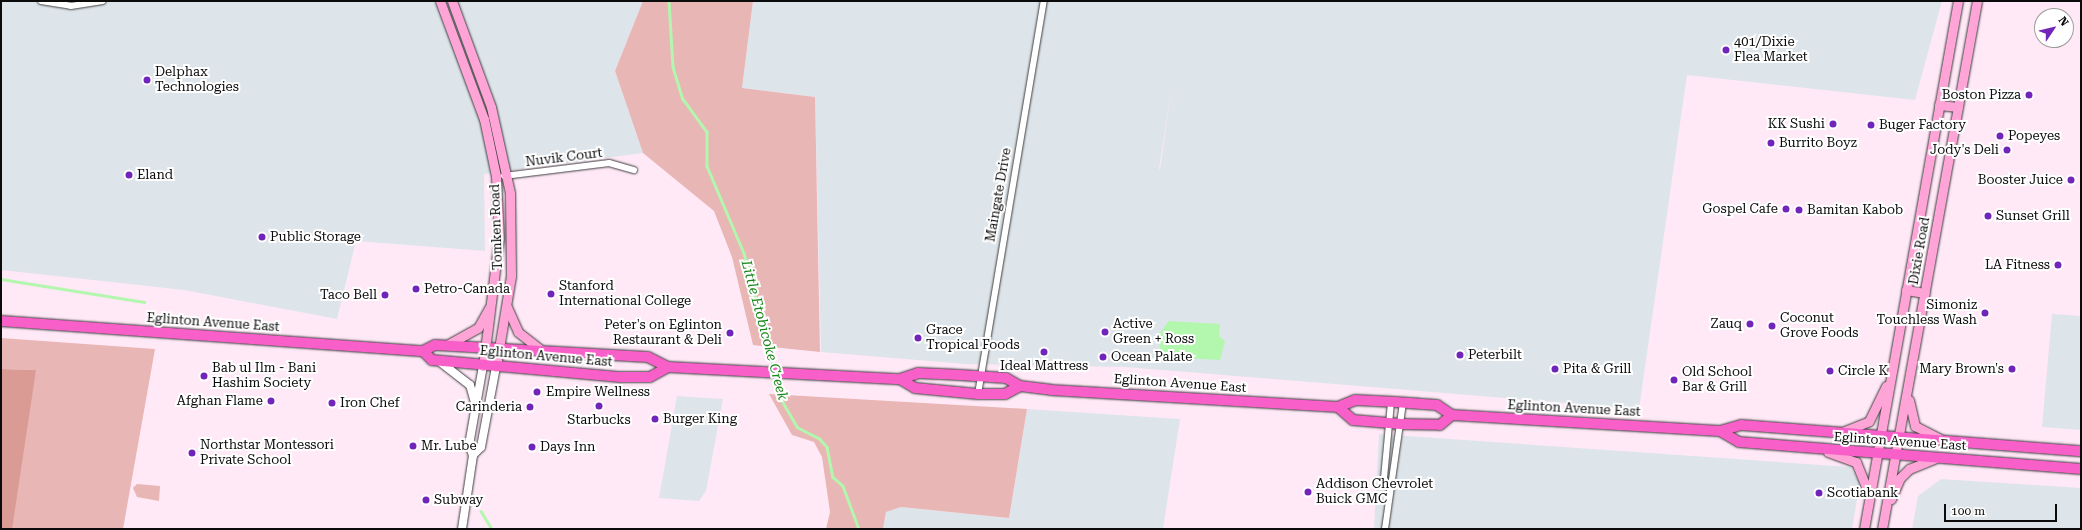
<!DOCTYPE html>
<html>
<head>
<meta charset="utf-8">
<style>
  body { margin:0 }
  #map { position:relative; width:2082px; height:530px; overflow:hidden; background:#ffe9f7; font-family:"Roboto Serif",serif }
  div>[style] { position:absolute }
  .industrial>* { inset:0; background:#dee5ea }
  .green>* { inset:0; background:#e8b6b4 }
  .forest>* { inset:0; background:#d99b93 }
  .water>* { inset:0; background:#b3f6ae }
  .stream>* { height:2.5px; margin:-1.25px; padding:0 1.25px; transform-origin:1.25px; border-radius:1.25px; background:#b3f6ae }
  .roads { filter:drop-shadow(0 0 1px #3e3e3e) drop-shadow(0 0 1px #3e3e3e) }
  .minor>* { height:6px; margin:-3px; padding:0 3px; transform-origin:3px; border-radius:3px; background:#fff }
  .tertiary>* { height:8px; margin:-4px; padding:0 4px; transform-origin:4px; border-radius:4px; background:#fff }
  .secondary>* { height:9px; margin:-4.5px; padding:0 4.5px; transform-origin:4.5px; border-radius:4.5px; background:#ffa4d6 }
  .primary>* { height:10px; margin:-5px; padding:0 5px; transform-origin:5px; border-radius:5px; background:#f85fc8 }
  .dots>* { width:11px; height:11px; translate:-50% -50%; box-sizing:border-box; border:2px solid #fff; border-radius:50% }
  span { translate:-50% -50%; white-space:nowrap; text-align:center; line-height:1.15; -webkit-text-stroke:4px #fff; paint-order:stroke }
  .poi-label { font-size:13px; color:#0b0b0b }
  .left { translate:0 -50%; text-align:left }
  .right { translate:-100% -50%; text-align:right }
  .street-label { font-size:13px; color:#0b0b0b }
  .water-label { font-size:14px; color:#158615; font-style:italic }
  .frame { position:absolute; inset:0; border:2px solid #0b0b0b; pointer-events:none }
  .north { position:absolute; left:2034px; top:8px; width:40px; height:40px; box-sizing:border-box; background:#fff; border:1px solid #9d9d9d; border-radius:50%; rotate:55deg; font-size:11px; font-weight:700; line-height:16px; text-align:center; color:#0b0b0b }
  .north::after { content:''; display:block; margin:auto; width:14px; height:18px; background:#7124b9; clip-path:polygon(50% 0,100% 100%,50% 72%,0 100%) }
  .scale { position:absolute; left:1944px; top:504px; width:113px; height:18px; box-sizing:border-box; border:2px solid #0b0b0b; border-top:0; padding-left:5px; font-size:12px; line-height:14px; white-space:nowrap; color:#0b0b0b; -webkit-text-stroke:3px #fff; paint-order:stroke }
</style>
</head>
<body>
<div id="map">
  <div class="industrial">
    <i style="clip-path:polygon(1px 1px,643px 1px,615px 71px,643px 153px,484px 174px,485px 251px,356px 241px,337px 319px,184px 290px,1px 270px)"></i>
    <i style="clip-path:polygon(evenodd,753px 1px,1942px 1px,1915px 100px,1687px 75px,1639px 409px,1125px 367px,965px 364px,821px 352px,815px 97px,742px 88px,753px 1px,1172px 86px,1160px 169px,1159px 169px,1172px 86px)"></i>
    <i style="clip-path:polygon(2052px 314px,2081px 316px,2081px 430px,2042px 427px)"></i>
    <i style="clip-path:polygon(677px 396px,723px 399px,706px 491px,699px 501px,659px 498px)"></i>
    <i style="clip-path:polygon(1027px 409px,1180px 419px,1163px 529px,883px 529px,886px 512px,901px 507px,1009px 518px)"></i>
    <i style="clip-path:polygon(1379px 434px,1850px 467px,1860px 482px,1852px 529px,1374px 529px)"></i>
    <i style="clip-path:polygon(1941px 479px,2081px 488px,2081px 529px,1912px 529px,1918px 496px)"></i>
  </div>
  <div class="green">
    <i style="clip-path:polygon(643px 1px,753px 1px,742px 88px,815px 97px,820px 352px,753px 345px,732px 257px,714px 211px,643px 153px,615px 71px)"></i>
    <i style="clip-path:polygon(1px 338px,155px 349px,123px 529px,1px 529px,36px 370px,1px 369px)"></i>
    <i style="clip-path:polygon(769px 394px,1027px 409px,1009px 518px,901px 507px,886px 512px,883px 529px,826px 529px,830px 512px,822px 457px,814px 442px,792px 435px)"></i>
    <i style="clip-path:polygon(137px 484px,160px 486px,159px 501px,137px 497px,133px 488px)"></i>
  </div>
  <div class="forest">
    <i style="clip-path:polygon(1px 369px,36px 370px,12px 529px,1px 529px)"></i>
  </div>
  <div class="water">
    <i style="clip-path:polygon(1169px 321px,1220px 324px,1219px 336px,1225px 341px,1220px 360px,1165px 357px,1160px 352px,1159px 334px)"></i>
  </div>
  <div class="stream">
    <i style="left:669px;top:1px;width:66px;rotate:86.5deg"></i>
    <i style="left:673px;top:67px;width:34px;rotate:73deg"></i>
    <i style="left:683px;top:99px;width:41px;rotate:54deg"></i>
    <i style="left:707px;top:132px;width:34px;rotate:90deg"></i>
    <i style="left:707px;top:166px;width:95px;rotate:67deg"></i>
    <i style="left:744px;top:253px;width:121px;rotate:75.6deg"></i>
    <i style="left:1px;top:279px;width:145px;rotate:9.1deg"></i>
    <i style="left:775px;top:374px;width:24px;rotate:78deg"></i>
    <i style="left:780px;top:397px;width:34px;rotate:60deg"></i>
    <i style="left:797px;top:427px;width:25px;rotate:27deg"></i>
    <i style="left:819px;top:438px;width:12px;rotate:48deg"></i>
    <i style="left:827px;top:447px;width:31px;rotate:79deg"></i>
    <i style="left:833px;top:477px;width:13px;rotate:42deg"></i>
    <i style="left:843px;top:486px;width:46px;rotate:69.6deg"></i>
    <i style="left:481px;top:511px;width:21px;rotate:59deg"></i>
  </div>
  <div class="roads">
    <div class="minor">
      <i style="left:41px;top:1px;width:30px;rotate:9deg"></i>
      <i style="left:71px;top:6px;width:32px;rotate:-9deg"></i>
      <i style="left:504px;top:176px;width:106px;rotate:-7.1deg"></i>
      <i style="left:609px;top:163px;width:26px;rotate:16deg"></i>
      <i style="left:978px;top:394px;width:399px;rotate:-80.5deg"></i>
      <i style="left:1390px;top:490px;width:13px;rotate:-117deg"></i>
      <i style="left:1384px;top:478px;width:76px;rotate:-84.7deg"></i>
      <i style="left:1385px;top:529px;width:128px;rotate:-81.9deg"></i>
    </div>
    <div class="tertiary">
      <i style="left:439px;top:361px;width:39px;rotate:38deg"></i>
      <i style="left:470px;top:385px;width:18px;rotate:74deg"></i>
      <i style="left:473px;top:455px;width:11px;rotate:-45deg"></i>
      <i style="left:481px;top:447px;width:81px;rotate:-79.4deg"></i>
      <i style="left:462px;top:529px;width:75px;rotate:-81.5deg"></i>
      <i style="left:473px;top:455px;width:11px;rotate:-112deg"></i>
      <i style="left:469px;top:445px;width:80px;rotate:-80deg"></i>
    </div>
    <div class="secondary">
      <i style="left:440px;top:1px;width:126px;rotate:69.6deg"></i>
      <i style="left:484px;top:119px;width:58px;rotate:78.1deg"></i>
      <i style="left:496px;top:176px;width:62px;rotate:87.2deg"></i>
      <i style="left:499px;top:238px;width:129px;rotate:97.1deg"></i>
      <i style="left:452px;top:1px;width:113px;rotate:69.8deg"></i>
      <i style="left:491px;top:107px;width:88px;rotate:77.5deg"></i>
      <i style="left:510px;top:193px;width:83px;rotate:89.3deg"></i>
      <i style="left:511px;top:276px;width:92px;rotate:99.4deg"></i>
      <i style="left:1939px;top:105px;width:19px;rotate:6deg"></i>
      <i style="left:1906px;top:290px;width:19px;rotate:9deg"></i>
      <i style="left:507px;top:307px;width:27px;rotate:66deg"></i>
      <i style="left:518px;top:332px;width:33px;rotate:38deg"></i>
      <i style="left:447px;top:345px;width:35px;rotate:-29deg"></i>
      <i style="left:478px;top:328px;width:23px;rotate:-61deg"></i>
      <i style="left:1909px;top:400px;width:27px;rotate:77deg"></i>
      <i style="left:1915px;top:426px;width:28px;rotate:27deg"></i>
      <i style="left:1840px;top:433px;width:31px;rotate:-22deg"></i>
      <i style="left:1869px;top:421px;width:39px;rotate:-64deg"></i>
      <i style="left:1828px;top:452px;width:30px;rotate:20deg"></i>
      <i style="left:1856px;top:462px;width:35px;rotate:68deg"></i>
      <i style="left:1891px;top:499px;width:23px;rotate:-67deg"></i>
      <i style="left:1900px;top:478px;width:13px;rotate:-45deg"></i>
      <i style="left:1909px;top:469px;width:29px;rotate:-22deg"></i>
      <i style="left:1864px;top:529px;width:536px;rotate:-79.91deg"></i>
      <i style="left:1882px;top:529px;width:536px;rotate:-79.8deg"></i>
    </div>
    <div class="primary">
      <i style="left:1px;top:321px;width:423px;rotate:4.1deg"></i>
      <i style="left:423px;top:351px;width:13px;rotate:-27deg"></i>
      <i style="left:435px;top:345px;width:213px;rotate:3.2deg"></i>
      <i style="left:648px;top:357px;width:22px;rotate:27deg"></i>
      <i style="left:668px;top:367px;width:232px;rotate:3deg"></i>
      <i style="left:900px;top:379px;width:19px;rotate:-18deg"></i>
      <i style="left:918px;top:373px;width:42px;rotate:2.7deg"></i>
      <i style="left:960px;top:375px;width:46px;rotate:3.7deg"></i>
      <i style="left:1006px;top:378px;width:16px;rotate:30deg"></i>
      <i style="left:1020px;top:386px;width:31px;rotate:7deg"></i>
      <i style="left:1051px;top:390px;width:288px;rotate:3.4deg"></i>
      <i style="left:1338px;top:407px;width:18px;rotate:-22deg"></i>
      <i style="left:1355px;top:400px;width:40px;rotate:2.9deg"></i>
      <i style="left:1395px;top:402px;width:42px;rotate:4.1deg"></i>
      <i style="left:1437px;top:405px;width:18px;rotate:34deg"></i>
      <i style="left:1452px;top:415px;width:268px;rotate:3.4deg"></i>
      <i style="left:1720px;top:431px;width:22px;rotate:-16deg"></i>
      <i style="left:1741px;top:425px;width:341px;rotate:4.4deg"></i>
      <i style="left:423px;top:351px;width:13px;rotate:45deg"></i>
      <i style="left:432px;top:360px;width:189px;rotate:5.2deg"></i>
      <i style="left:620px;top:377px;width:30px"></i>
      <i style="left:650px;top:377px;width:21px;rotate:-29deg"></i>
      <i style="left:900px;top:379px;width:17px;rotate:31deg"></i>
      <i style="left:915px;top:388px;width:63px;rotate:5.4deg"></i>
      <i style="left:978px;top:394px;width:27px"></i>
      <i style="left:1005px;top:394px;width:17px;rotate:-28deg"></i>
      <i style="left:1338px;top:407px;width:20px;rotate:41deg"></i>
      <i style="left:1353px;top:420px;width:48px;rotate:4.8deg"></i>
      <i style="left:1401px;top:424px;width:39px;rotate:1deg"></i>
      <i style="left:1440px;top:425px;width:16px;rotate:-40deg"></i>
      <i style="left:1720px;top:431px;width:22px;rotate:30deg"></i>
      <i style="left:1739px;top:442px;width:343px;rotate:4.5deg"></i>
    </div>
  </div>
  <div class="dots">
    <i style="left:1726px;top:50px;background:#7124b9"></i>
    <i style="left:147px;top:80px;background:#7124b9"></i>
    <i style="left:2029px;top:95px;background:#7124b9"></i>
    <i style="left:1833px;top:124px;background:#7124b9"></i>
    <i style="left:1871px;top:125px;background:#7124b9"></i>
    <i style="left:2000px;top:136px;background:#7124b9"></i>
    <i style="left:1771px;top:143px;background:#7124b9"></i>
    <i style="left:2007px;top:150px;background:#7124b9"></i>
    <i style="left:129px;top:175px;background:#7124b9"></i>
    <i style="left:2071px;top:180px;background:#7124b9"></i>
    <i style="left:1786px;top:209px;background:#7124b9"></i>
    <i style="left:1799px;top:210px;background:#7124b9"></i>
    <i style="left:1988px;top:216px;background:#7124b9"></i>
    <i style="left:262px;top:237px;background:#7124b9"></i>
    <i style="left:2058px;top:265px;background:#7124b9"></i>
    <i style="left:416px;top:289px;background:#7124b9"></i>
    <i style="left:551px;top:294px;background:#7124b9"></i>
    <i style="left:385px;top:295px;background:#7124b9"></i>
    <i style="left:1985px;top:313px;background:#7124b9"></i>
    <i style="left:1750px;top:324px;background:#7124b9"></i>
    <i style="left:1772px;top:326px;background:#7124b9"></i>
    <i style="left:1105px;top:332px;background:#7124b9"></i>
    <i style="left:730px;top:333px;background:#7124b9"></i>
    <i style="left:918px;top:338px;background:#7124b9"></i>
    <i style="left:1044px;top:352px;background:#7124b9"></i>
    <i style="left:1460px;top:355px;background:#7124b9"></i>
    <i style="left:1103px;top:357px;background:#7124b9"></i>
    <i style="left:1555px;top:369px;background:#7124b9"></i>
    <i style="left:2012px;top:369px;background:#7124b9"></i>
    <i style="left:1830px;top:371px;background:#7124b9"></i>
    <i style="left:204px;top:376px;background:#7124b9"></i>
    <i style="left:1674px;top:380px;background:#7124b9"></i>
    <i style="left:537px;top:392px;background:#7124b9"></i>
    <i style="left:271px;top:401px;background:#7124b9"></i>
    <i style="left:332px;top:403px;background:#7124b9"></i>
    <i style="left:599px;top:406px;background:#7124b9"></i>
    <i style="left:530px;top:407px;background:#7124b9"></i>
    <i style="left:655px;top:419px;background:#7124b9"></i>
    <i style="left:413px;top:446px;background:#7124b9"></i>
    <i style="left:532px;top:447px;background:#7124b9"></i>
    <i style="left:192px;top:453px;background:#7124b9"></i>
    <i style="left:1308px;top:492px;background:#7124b9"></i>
    <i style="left:1819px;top:493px;background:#7124b9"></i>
    <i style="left:426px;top:500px;background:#7124b9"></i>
  </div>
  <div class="poi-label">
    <span class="left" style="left:1734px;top:50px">401/Dixie<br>Flea Market</span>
    <span class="left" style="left:155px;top:80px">Delphax<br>Technologies</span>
    <span class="right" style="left:2021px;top:95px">Boston Pizza</span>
    <span class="right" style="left:1825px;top:124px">KK Sushi</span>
    <span class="left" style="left:1879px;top:125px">Buger Factory</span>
    <span class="left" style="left:2008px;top:136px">Popeyes</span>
    <span class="left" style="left:1779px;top:143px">Burrito Boyz</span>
    <span class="right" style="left:1999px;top:150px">Jody's Deli</span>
    <span class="left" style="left:137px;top:175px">Eland</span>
    <span class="right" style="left:2063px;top:180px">Booster Juice</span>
    <span class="right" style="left:1778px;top:209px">Gospel Cafe</span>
    <span class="left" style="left:1807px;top:210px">Bamitan Kabob</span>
    <span class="left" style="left:1996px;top:216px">Sunset Grill</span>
    <span class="left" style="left:270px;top:237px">Public Storage</span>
    <span class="right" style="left:2050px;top:265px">LA Fitness</span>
    <span class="left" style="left:559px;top:294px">Stanford<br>International College</span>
    <span class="left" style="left:424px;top:289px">Petro-Canada</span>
    <span class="right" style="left:377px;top:295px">Taco Bell</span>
    <span class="right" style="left:1977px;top:313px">Simoniz<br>Touchless Wash</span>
    <span class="left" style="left:1780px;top:326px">Coconut<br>Grove Foods</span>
    <span class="right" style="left:1742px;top:324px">Zauq</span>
    <span class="left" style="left:1113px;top:332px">Active<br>Green + Ross</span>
    <span class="right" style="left:722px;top:333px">Peter's on Eglinton<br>Restaurant &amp; Deli</span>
    <span class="left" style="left:926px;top:338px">Grace<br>Tropical Foods</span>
    <span class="left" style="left:1468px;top:355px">Peterbilt</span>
    <span class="left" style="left:1111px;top:357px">Ocean Palate</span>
    <span style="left:1044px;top:366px">Ideal Mattress</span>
    <span class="left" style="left:212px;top:376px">Bab ul Ilm - Bani<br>Hashim Society</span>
    <span class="left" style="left:1563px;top:369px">Pita &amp; Grill</span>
    <span class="right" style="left:2004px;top:369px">Mary Brown's</span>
    <span class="left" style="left:1838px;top:371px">Circle K</span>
    <span class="left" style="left:1682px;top:380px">Old School<br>Bar &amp; Grill</span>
    <span class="left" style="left:546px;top:392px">Empire Wellness</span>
    <span class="right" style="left:263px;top:401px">Afghan Flame</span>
    <span class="left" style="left:340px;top:403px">Iron Chef</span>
    <span class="right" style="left:522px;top:407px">Carinderia</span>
    <span class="left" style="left:663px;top:419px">Burger King</span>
    <span style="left:599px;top:420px">Starbucks</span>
    <span class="left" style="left:200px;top:453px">Northstar Montessori<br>Private School</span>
    <span class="left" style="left:421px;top:446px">Mr. Lube</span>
    <span class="left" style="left:540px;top:447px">Days Inn</span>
    <span class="left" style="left:1316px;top:492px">Addison Chevrolet<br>Buick GMC</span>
    <span class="left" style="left:1827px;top:493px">Scotiabank</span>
    <span class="left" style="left:434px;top:500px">Subway</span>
  </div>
  <div class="street-label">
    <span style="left:564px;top:158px;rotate:-7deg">Nuvik Court</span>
    <span style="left:999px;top:195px;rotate:-80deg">Maingate Drive</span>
    <span style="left:497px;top:227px;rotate:-92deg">Tomken Road</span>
    <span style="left:1920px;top:251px;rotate:-80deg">Dixie Road</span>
    <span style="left:213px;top:323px;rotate:4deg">Eglinton Avenue East</span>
    <span style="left:546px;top:357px;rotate:5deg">Eglinton Avenue East</span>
    <span style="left:1180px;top:384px;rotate:4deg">Eglinton Avenue East</span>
    <span style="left:1574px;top:409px;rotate:3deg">Eglinton Avenue East</span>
    <span style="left:1900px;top:442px;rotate:4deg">Eglinton Avenue East</span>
  </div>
  <div class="water-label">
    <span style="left:765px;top:330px;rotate:75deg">Little Etobicoke Creek</span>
  </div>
  <div class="frame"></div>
  <div class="north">N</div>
  <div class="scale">100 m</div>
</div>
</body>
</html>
